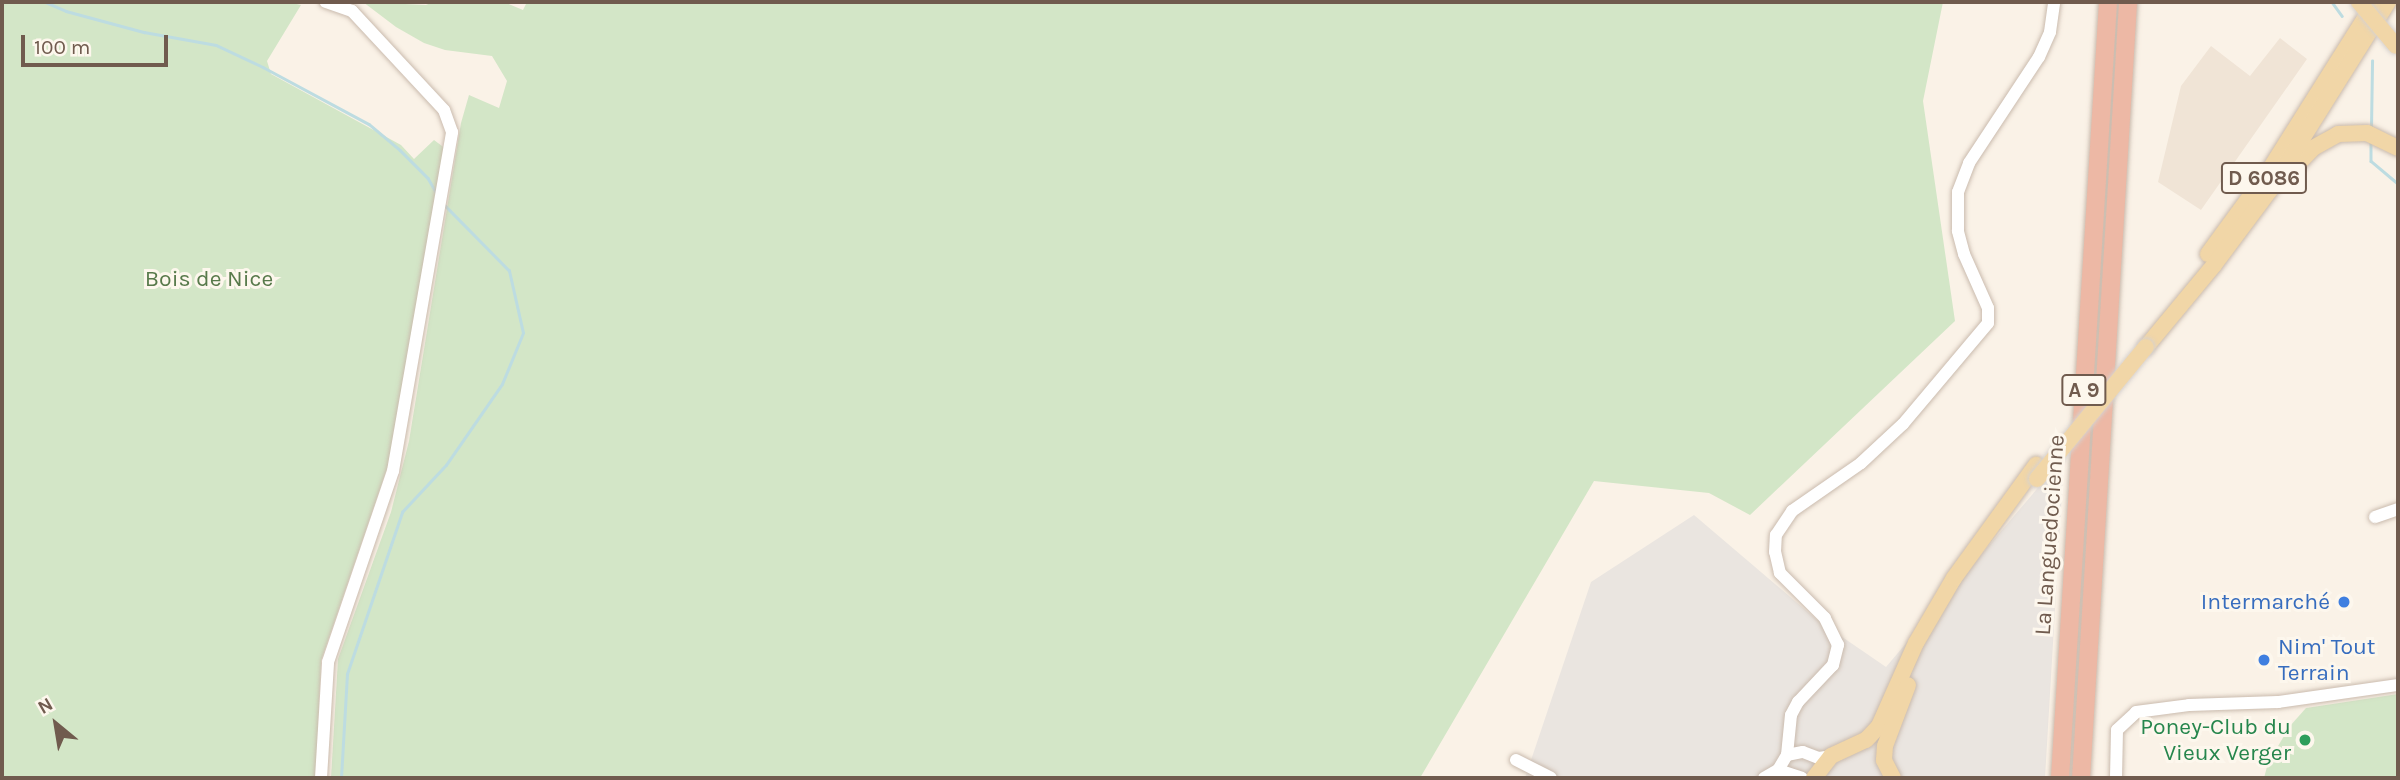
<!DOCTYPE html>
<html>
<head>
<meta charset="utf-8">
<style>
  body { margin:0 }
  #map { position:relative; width:2400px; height:780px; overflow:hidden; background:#faf2e7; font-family:Karla,sans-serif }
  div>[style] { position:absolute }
  .residential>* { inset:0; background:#f0e4d6 }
  .industrial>* { inset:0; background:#eae5e0 }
  .green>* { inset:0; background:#d3e6c7 }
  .stream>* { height:2.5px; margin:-1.25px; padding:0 1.25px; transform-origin:1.25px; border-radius:1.25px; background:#bddce1 }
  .roads { filter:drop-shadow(0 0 2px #cabbae) drop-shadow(0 0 2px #cabbae) }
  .minor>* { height:12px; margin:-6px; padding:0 6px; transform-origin:6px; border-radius:6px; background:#fff }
  .major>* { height:16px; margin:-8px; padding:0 8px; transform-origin:8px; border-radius:8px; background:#f1d6a7 }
  .highway>* { height:18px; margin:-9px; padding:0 9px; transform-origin:9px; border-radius:9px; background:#edb8a5 }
  .bridges { filter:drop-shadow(0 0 2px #d7d1cd) drop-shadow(0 0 2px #d7d1cd) }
  .major-bridge>* { height:16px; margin:-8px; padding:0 8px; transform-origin:8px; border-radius:8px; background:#f1d6a7 }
  .dots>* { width:19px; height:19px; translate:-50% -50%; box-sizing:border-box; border:4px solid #fdf7ed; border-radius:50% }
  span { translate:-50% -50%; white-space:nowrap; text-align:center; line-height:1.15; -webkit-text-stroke:6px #fdf7ed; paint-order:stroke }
  .shield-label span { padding:2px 5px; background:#fdf7ed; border:2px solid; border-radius:5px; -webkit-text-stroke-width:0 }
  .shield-label { font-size:21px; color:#705b4e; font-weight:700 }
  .park-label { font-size:23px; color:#587a4b }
  .street-label { font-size:23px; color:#705b4e }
  .shop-label { font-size:23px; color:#366cbe }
  .right { translate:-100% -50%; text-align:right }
  .left { translate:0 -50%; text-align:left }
  .leisure-label { font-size:23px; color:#27864d }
  .frame { position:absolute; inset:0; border:4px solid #705b4e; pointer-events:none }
  .north { position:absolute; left:21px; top:689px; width:70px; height:70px; -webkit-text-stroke:5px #fdf7ed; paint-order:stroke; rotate:330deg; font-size:19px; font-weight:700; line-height:28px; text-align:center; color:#705b4e }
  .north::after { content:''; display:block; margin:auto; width:24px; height:32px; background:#705b4e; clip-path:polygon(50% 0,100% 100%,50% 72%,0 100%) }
  .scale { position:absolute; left:21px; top:35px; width:147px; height:32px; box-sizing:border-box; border:4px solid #705b4e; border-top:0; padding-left:9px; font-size:21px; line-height:24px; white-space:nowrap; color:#705b4e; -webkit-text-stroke:5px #fdf7ed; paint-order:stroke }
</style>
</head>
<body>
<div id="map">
  <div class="residential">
    <i style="clip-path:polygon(2280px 38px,2307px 59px,2201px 210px,2158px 182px,2181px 86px,2211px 46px,2250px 76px)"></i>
  </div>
  <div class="industrial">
    <i style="clip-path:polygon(2064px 457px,2045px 778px,1525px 778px,1591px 582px,1694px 515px,1816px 619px,1886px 667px)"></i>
  </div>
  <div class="green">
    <i style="clip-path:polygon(2px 2px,288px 2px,301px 5px,267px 61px,271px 74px,401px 145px,414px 159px,434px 140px,446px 149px,392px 454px,321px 661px,316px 778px,2px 778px)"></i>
    <i style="clip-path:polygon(363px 2px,426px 5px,433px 2px,504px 2px,523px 10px,527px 2px,1943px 2px,1923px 101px,1955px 321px,1750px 515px,1709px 493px,1594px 481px,1420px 778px,331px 778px,338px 659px,391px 512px,409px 441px,461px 123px,469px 95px,499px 108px,507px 81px,492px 56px,445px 50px,424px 43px,396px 27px)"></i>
    <i style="clip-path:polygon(2398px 694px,2398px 778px,2264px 778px,2268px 763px,2290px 726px,2306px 708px)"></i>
  </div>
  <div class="stream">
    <i style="left:45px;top:2px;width:23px;rotate:23deg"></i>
    <i style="left:66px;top:11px;width:81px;rotate:15.1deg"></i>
    <i style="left:144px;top:32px;width:73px;rotate:10.2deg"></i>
    <i style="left:216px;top:45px;width:52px;rotate:25.1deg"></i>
    <i style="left:263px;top:67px;width:120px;rotate:28.3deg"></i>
    <i style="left:369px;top:124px;width:40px;rotate:40deg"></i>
    <i style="left:400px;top:150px;width:40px;rotate:45deg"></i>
    <i style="left:428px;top:178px;width:16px;rotate:60deg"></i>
    <i style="left:2332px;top:2px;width:17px;rotate:54deg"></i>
    <i style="left:2371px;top:128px;width:67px;rotate:-89.1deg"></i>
    <i style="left:2371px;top:140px;width:21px;rotate:90deg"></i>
    <i style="left:2371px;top:161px;width:35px;rotate:40deg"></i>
    <i style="left:341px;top:778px;width:104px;rotate:-86.7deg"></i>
    <i style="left:347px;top:674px;width:171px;rotate:-71.2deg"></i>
    <i style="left:402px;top:512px;width:64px;rotate:-46.9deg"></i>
    <i style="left:446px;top:465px;width:98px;rotate:-55.3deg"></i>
    <i style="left:502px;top:384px;width:55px;rotate:-67.6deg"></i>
    <i style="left:523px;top:333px;width:64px;rotate:-102.7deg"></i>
    <i style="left:509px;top:271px;width:91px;rotate:-134.6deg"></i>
  </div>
  <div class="roads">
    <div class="minor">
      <i style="left:2375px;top:517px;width:24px;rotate:-19deg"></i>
      <i style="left:1787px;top:755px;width:16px;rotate:-11deg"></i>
      <i style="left:1803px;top:752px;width:17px;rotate:21deg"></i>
      <i style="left:1819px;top:758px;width:12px;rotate:-9deg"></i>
      <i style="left:1516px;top:760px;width:39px;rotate:27deg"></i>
      <i style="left:1778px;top:770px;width:17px;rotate:-59deg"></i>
      <i style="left:1787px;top:755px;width:40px;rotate:-84.3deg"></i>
      <i style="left:1791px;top:715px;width:15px;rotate:-62deg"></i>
      <i style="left:1798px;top:702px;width:51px;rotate:-46.6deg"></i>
      <i style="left:1833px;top:665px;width:21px;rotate:-76deg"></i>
      <i style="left:1838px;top:645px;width:30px;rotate:-116deg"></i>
      <i style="left:1825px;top:618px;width:64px;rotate:-135deg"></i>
      <i style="left:1780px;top:573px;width:22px;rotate:-103deg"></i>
      <i style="left:1775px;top:552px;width:17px;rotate:-87deg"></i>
      <i style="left:1776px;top:535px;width:29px;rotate:-56deg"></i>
      <i style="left:1792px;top:511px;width:84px;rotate:-34.8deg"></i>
      <i style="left:1861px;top:463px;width:57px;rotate:-42.9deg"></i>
      <i style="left:1903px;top:424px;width:132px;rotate:-49.9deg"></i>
      <i style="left:1988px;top:323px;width:15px;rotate:-90deg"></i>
      <i style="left:1988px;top:308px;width:59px;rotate:-114deg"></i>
      <i style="left:1964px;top:254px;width:24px;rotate:-105deg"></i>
      <i style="left:1958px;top:231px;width:39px;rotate:-90deg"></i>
      <i style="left:1958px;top:192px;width:31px;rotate:-69deg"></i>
      <i style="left:1969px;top:163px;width:127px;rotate:-56.6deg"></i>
      <i style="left:2039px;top:57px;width:27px;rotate:-66deg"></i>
      <i style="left:2050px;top:32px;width:30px;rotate:-82deg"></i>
      <i style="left:321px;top:778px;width:116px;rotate:-86.5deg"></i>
      <i style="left:328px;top:662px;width:202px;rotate:-71.2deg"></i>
      <i style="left:393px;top:471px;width:344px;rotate:-80.1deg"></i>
      <i style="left:452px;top:132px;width:23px;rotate:-110deg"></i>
      <i style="left:444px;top:110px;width:135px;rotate:-132.9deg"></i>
      <i style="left:352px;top:11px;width:28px;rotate:-161deg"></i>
      <i style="left:1764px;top:778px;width:16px;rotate:-30deg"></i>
      <i style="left:1778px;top:770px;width:25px;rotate:18deg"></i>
      <i style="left:2116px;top:778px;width:48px;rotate:-88.8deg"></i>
      <i style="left:2117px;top:730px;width:26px;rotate:-43deg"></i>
      <i style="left:2136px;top:712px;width:53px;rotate:-7.5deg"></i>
      <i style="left:2189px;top:705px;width:89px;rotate:-1.9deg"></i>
      <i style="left:2278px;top:702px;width:121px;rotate:-8.1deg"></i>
    </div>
    <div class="major">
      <i style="left:2293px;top:169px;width:29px;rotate:-46deg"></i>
      <i style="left:2313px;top:148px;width:29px;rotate:-29deg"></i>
      <i style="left:2338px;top:134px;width:29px;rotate:-2deg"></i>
      <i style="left:2367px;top:133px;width:34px;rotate:26deg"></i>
      <i style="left:2208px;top:254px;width:102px;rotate:-53.8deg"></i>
      <i style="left:2268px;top:172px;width:201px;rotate:-57.8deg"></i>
      <i style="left:2146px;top:347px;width:107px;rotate:-50.3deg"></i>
      <i style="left:2214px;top:265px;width:94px;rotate:-53.3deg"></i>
      <i style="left:2270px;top:190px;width:222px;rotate:-57.9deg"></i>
      <i style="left:1814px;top:778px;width:28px;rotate:-52deg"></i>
      <i style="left:1831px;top:756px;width:38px;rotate:-25deg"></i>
      <i style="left:1866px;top:740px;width:19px;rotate:-47deg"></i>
      <i style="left:1879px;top:726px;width:91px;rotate:-66deg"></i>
      <i style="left:1916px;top:643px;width:75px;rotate:-59.7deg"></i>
      <i style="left:1954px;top:578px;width:140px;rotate:-54deg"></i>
      <i style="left:1893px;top:778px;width:20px;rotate:-117deg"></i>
      <i style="left:1884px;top:760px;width:14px;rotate:-86deg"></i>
      <i style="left:1885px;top:746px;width:65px;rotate:-69.3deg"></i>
    </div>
    <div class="highway">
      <i style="left:2060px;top:778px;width:777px;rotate:-86.46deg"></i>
      <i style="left:2081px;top:778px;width:777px;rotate:-86.53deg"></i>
    </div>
  </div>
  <div class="bridges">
    <div class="major-bridge">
      <i style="left:2359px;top:2px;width:57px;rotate:49.9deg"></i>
      <i style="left:2037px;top:479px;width:171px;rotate:-50.5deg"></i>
    </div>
  </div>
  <div class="dots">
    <i style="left:2344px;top:602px;background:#3f7fe0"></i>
    <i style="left:2264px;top:660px;background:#3f7fe0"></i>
    <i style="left:2305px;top:740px;background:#2e9e5b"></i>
  </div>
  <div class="shield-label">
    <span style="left:2264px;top:178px">D 6086</span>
    <span style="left:2084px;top:390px">A 9</span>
  </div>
  <div class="park-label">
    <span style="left:209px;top:279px">Bois de Nice</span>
  </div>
  <div class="street-label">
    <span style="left:2050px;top:535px;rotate:-86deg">La Languedocienne</span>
  </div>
  <div class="shop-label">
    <span class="right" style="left:2330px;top:602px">Intermarché</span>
    <span class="left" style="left:2278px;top:660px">Nim' Tout<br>Terrain</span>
  </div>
  <div class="leisure-label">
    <span class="right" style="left:2291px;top:740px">Poney-Club du<br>Vieux Verger</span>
  </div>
  <div class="frame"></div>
  <div class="north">N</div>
  <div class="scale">100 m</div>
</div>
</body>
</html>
